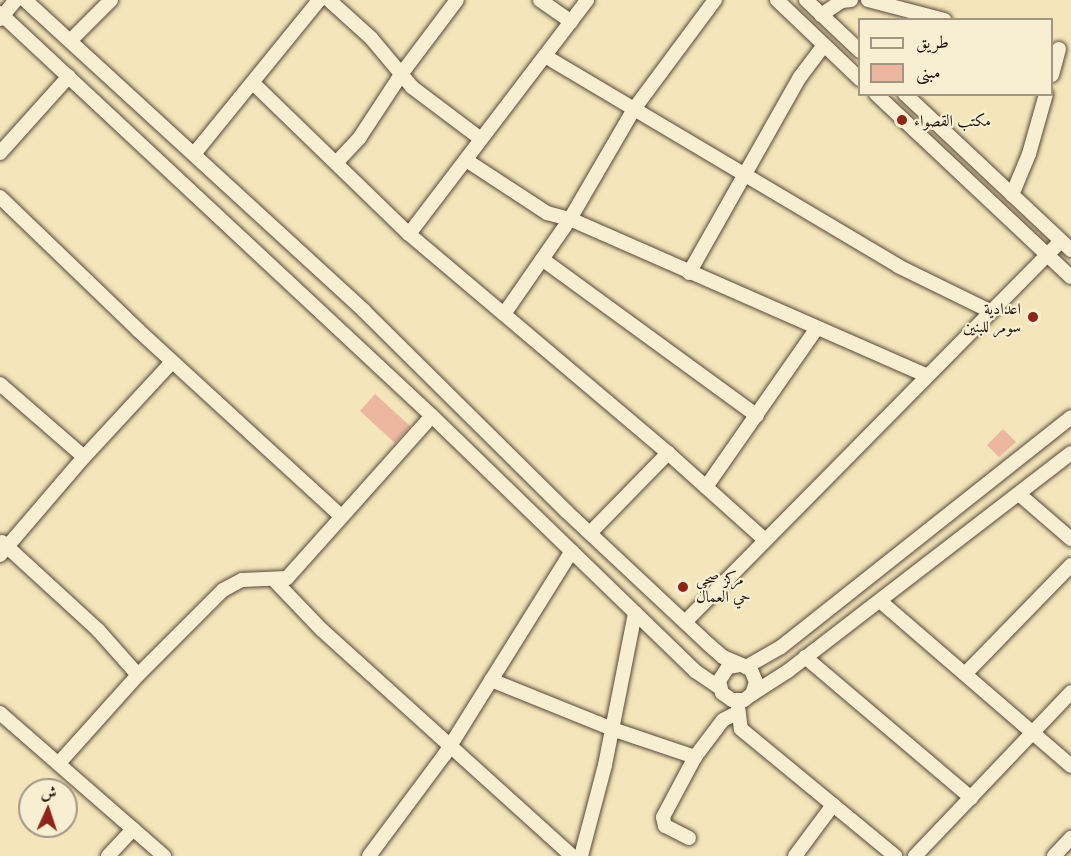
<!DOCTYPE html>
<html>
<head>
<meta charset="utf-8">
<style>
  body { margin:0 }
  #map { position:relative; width:1071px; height:856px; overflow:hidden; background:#f4e5ba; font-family:"Libre Caslon Text",Amiri,serif }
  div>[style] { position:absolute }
  .building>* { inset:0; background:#ecb69f }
  .roads { filter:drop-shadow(0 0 2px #564838) drop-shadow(0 0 2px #564838) }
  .minor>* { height:14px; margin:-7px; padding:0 7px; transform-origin:7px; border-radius:7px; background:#f8eed2 }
  .dots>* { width:16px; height:16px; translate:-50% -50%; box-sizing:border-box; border:3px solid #f8eed2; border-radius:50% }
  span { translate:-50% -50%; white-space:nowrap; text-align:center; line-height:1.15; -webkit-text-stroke:4.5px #f8eed2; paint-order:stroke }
  .poi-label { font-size:16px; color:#22130c }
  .left { translate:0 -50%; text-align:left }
  .right { translate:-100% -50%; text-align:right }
  .legend { position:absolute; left:858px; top:18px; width:195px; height:78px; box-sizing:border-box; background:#f8eed2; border:2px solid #a29683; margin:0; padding:8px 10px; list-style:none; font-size:18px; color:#22130c }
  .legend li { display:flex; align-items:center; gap:12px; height:30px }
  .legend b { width:30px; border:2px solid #a29683 }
  .north { position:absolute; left:18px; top:778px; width:60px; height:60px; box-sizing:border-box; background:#f8eed2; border:2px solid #a29683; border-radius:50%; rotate:3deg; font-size:16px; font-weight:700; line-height:24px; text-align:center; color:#22130c }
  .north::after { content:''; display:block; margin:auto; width:21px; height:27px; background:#8f2418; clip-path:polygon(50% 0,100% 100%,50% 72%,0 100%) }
</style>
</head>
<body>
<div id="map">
  <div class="building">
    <i style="clip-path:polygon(375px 394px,410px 426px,395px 443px,360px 411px)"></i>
    <i style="clip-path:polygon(1003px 429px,1016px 442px,999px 457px,987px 445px)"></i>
  </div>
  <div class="roads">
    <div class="minor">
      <i style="left:25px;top:0;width:460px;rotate:42.5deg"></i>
      <i style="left:364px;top:311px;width:284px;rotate:44.7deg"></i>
      <i style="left:566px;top:511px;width:195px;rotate:43.1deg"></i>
      <i style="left:708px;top:644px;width:20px;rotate:41deg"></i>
      <i style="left:723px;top:657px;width:25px;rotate:23deg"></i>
      <i style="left:746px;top:667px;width:6px;rotate:31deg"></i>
      <i style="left:751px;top:670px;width:13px;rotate:67deg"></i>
      <i style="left:756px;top:682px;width:13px;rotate:108deg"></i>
      <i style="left:752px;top:694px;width:10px;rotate:143deg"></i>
      <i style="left:744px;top:700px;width:12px;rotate:180deg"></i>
      <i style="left:732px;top:700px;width:12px;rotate:-145deg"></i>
      <i style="left:722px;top:693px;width:12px;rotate:-104deg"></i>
      <i style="left:719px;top:681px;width:17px;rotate:-57deg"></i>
      <i style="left:728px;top:667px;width:12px;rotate:-9deg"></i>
      <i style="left:329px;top:0;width:57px;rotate:42.1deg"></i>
      <i style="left:371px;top:38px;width:64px;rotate:50.1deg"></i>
      <i style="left:412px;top:87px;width:86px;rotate:37deg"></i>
      <i style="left:540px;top:0;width:38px;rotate:35deg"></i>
      <i style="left:777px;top:0;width:115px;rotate:43.6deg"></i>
      <i style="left:806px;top:0;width:74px;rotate:43.4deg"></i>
      <i style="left:868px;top:0;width:79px;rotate:14.7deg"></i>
      <i style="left:0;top:13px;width:591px;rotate:43.01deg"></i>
      <i style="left:432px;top:416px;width:366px;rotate:44.1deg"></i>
      <i style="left:695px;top:671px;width:29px;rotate:34deg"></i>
      <i style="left:821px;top:15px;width:25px;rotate:-34deg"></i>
      <i style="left:842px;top:1px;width:9px;rotate:-6deg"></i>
      <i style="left:0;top:19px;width:25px;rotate:-50deg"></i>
      <i style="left:70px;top:41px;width:58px;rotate:-45deg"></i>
      <i style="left:545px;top:56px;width:411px;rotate:30.7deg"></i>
      <i style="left:898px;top:266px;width:102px;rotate:26.1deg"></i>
      <i style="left:1052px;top:75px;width:27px;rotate:-75deg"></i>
      <i style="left:253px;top:83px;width:217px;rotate:44.1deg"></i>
      <i style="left:409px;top:234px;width:339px;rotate:40.2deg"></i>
      <i style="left:668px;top:453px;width:130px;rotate:41.9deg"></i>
      <i style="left:876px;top:94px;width:267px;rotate:43.2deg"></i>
      <i style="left:905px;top:94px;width:228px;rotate:43.2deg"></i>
      <i style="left:0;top:153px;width:103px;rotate:-48.1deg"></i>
      <i style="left:194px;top:154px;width:198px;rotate:-50.9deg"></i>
      <i style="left:466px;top:160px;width:97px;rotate:33.2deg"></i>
      <i style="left:547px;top:213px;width:24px;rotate:15deg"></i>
      <i style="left:570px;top:219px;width:390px;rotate:23.7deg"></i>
      <i style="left:336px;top:163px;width:35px;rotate:-47deg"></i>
      <i style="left:360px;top:137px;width:77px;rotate:-56.7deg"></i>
      <i style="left:402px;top:73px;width:91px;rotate:-53deg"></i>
      <i style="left:1012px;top:195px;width:44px;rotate:-67.5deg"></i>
      <i style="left:1029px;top:154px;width:62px;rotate:-74.2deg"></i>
      <i style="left:0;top:197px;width:192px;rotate:43.9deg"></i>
      <i style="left:138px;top:330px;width:275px;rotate:42.5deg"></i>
      <i style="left:409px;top:234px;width:294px;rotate:-52.7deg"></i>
      <i style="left:542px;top:259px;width:266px;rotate:36.1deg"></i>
      <i style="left:689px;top:273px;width:225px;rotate:-60.5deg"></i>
      <i style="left:800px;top:77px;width:40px;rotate:-53deg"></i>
      <i style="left:504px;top:314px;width:116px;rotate:-55.2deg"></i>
      <i style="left:570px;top:219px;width:127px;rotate:-59.8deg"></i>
      <i style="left:634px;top:109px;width:136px;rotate:-53.4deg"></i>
      <i style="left:0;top:384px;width:111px;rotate:41deg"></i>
      <i style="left:706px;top:487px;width:194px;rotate:-55.1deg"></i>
      <i style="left:1019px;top:494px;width:69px;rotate:40.9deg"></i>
      <i style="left:590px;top:533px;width:112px;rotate:-45.7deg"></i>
      <i style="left:2px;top:542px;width:130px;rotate:42.5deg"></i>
      <i style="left:98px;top:630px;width:60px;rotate:48.4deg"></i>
      <i style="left:0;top:555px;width:129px;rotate:-49.4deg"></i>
      <i style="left:84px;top:457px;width:129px;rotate:-47.2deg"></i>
      <i style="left:274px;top:580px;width:69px;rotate:46.2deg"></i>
      <i style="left:322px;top:630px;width:337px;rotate:42.1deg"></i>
      <i style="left:880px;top:601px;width:252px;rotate:40.8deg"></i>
      <i style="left:685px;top:622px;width:535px;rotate:-45.38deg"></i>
      <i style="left:805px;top:657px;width:218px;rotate:40.3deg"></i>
      <i style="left:746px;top:667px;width:40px;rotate:-29.7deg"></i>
      <i style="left:781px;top:647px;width:370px;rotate:-38.4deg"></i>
      <i style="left:965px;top:674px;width:152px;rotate:-45.8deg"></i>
      <i style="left:491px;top:680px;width:131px;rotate:22deg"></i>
      <i style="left:612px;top:729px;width:88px;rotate:18.6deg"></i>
      <i style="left:695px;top:757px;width:46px;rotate:-52.9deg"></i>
      <i style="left:723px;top:720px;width:16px;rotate:-27deg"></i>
      <i style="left:752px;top:694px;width:43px;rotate:-32.6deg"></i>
      <i style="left:788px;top:671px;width:357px;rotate:-37.6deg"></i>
      <i style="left:738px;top:706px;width:23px;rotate:83deg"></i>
      <i style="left:741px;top:729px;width:200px;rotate:39.5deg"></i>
      <i style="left:0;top:713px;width:218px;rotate:41.1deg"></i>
      <i style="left:59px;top:763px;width:118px;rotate:-48.1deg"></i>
      <i style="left:138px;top:675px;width:120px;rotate:-45deg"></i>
      <i style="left:223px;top:590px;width:21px;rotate:-28deg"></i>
      <i style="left:242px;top:580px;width:45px;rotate:-2.5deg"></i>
      <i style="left:287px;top:578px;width:217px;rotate:-48.2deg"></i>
      <i style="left:689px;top:838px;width:27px;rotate:-153deg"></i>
      <i style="left:665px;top:826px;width:9px;rotate:-103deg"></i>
      <i style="left:663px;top:817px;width:68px;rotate:-61.9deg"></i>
      <i style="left:108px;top:856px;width:37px;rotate:-47deg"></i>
      <i style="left:369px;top:856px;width:127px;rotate:-53.3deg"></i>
      <i style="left:445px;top:754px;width:239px;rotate:-58deg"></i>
      <i style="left:581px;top:856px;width:94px;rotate:-75.2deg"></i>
      <i style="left:605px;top:765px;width:155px;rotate:-78.8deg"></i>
      <i style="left:795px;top:856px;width:64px;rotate:-53.3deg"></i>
      <i style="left:915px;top:856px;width:226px;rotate:-46.4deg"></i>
      <i style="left:1054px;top:856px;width:25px;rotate:-47deg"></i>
    </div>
  </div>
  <div class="dots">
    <i style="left:902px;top:120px;background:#8f2418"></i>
    <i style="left:1033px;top:317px;background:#8f2418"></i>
    <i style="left:683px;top:587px;background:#8f2418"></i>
  </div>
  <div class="poi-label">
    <span class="left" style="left:914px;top:120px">مكتب القصواء</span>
    <span class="right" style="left:1021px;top:317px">اعدادية<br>سومر للبنين</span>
    <span class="left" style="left:696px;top:587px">مركز صحي<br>حي العمال</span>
  </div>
  <ul class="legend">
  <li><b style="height:8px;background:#f8eed2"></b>طريق</li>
  <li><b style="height:16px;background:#ecb69f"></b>مبنى</li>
  </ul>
  <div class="north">ش</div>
</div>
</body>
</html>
